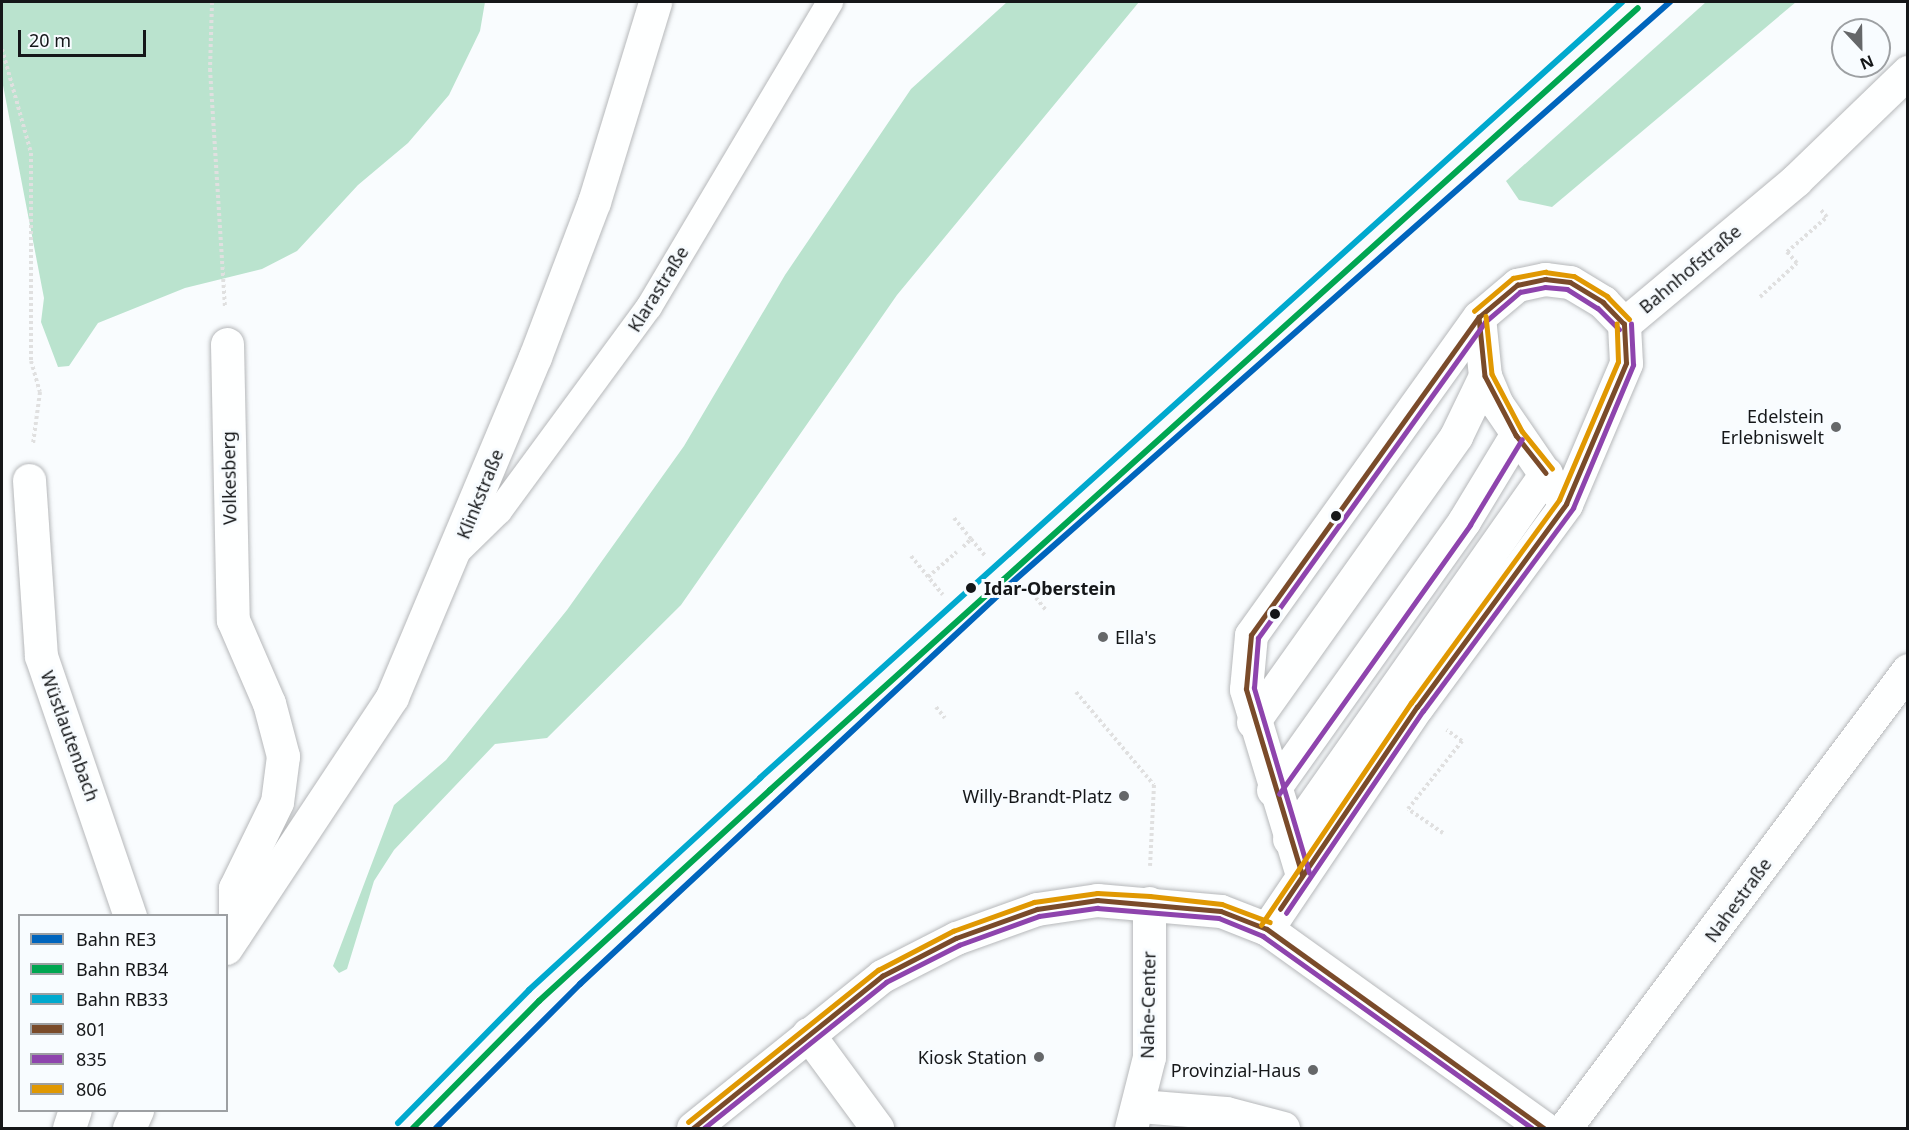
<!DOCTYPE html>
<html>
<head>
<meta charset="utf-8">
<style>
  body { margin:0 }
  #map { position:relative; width:1909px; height:1130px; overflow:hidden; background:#f9fcfe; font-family:"Noto Sans",sans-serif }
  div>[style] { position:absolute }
  .forest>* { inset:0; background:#bae3ce }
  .path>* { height:4px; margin-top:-2px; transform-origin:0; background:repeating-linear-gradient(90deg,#e0e0e0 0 3px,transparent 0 6px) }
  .roads { filter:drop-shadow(0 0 2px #b6b8ba) drop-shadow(0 0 2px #b6b8ba) }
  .service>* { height:26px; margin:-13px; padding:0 13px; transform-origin:13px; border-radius:13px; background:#feffff }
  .pedestrian>* { height:33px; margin:-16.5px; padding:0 16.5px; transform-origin:16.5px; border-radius:16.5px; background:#feffff }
  .minor>* { height:33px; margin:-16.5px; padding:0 16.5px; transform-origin:16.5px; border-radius:16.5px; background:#feffff }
  .bus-1>* { height:4.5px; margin:-2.25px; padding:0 2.25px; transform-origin:2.25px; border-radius:2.25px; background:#7a4b2a }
  .bus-2>* { height:4.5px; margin:-2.25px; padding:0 2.25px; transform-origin:2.25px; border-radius:2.25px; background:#8e44ad }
  .bus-3>* { height:4.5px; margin:-2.25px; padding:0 2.25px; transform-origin:2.25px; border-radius:2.25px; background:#e09802 }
  .rail-1>* { height:6px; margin:-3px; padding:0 3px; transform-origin:3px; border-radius:3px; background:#0065bd }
  .rail-2>* { height:6px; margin:-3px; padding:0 3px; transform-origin:3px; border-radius:3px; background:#00a651 }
  .rail-3>* { height:6px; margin:-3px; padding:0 3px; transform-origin:3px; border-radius:3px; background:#00a9ce }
  .dots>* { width:16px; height:16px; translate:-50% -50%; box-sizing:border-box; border:3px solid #f8fcff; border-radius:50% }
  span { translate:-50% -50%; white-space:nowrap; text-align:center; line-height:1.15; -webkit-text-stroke:6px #f8fcff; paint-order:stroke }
  .street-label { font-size:18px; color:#151719 }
  .poi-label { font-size:18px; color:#151719 }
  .right { translate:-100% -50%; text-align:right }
  .left { translate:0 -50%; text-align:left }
  .stop-label { font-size:18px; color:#151719; font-weight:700 }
  .frame { position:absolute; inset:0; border:3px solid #151719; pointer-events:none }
  .legend { position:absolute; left:18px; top:914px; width:210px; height:198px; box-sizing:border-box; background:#f8fcff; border:2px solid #9da0a3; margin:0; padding:8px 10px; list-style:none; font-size:18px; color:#151719 }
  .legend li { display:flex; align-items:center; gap:12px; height:30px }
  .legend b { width:30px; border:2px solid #9da0a3 }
  .north { position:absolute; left:1831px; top:18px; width:60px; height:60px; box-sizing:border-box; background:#f8fcff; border:2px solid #9da0a3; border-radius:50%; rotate:158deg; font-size:16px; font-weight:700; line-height:24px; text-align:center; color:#151719 }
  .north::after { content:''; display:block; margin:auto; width:21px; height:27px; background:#656769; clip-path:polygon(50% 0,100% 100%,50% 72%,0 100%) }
  .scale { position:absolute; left:18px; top:30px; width:128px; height:27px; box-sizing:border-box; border:3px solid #151719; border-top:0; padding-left:8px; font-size:18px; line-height:21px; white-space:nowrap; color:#151719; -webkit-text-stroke:4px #f8fcff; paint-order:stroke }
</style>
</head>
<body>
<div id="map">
  <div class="forest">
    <i style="clip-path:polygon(2px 2px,485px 2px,480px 31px,449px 95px,408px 143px,358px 185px,297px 251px,262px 269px,185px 288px,98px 323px,69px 366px,58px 367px,41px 322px,44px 298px,2px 80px)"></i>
    <i style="clip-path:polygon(1007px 2px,1139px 2px,897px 295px,681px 605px,547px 738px,495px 744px,394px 850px,374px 881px,347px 969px,339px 973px,333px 966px,394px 805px,446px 760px,567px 610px,684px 446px,785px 275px,911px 89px)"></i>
    <i style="clip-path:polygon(1706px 2px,1796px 2px,1552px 207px,1519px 200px,1506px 181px)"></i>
  </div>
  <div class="path">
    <i style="left:212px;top:2px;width:67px;rotate:91.7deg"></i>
    <i style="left:210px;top:69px;width:239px;rotate:86.4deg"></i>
    <i style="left:2px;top:49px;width:108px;rotate:74.4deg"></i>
    <i style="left:31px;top:153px;width:208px;rotate:90deg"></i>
    <i style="left:31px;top:361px;width:32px;rotate:74deg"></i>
    <i style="left:40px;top:392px;width:52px;rotate:97.7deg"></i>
    <i style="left:1760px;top:297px;width:50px;rotate:-42.6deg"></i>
    <i style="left:1797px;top:263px;width:15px;rotate:-132deg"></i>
    <i style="left:1787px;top:252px;width:53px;rotate:-41.2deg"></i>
    <i style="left:1827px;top:217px;width:11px;rotate:-131deg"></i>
    <i style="left:954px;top:518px;width:27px;rotate:51deg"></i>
    <i style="left:963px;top:547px;width:11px;rotate:-45deg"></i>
    <i style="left:971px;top:539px;width:23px;rotate:50deg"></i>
    <i style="left:911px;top:556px;width:50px;rotate:50.6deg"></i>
    <i style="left:928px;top:577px;width:38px;rotate:-41deg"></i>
    <i style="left:1032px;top:593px;width:22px;rotate:51deg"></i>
    <i style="left:1076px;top:692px;width:121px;rotate:50deg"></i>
    <i style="left:1154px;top:785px;width:81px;rotate:92.8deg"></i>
    <i style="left:936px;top:707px;width:14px;rotate:51deg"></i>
    <i style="left:1443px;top:833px;width:42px;rotate:-145.6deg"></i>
    <i style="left:1408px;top:809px;width:87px;rotate:-51.5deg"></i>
    <i style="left:1462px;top:741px;width:19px;rotate:-144deg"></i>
  </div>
  <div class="roads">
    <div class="service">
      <i style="left:456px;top:553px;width:60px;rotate:-44.3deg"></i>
      <i style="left:499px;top:511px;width:253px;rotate:-53.7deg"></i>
      <i style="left:649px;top:307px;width:355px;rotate:-59.3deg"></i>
    </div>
    <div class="pedestrian">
      <i style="left:1140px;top:1106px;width:86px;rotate:4.7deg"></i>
      <i style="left:1226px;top:1113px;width:59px;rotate:14.7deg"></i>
      <i style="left:1131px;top:1128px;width:73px;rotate:-75.8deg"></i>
      <i style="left:1149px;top:1057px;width:154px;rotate:-90deg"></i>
    </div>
    <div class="minor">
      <i style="left:1479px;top:317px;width:59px;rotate:84.2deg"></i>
      <i style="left:1485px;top:376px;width:30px;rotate:67deg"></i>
      <i style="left:1497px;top:404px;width:108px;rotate:55.6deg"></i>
      <i style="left:1624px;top:324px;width:224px;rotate:-39.9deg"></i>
      <i style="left:1796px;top:180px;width:156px;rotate:-44deg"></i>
      <i style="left:227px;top:344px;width:276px;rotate:88.8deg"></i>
      <i style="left:233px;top:620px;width:90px;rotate:66.6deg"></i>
      <i style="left:269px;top:703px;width:55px;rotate:75.2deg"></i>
      <i style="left:283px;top:756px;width:46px;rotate:97.4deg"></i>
      <i style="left:277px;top:802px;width:96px;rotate:116deg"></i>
      <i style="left:235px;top:888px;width:46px;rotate:90deg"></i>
      <i style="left:29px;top:480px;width:176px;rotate:86.1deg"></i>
      <i style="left:41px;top:656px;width:275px;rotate:71.1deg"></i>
      <i style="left:1253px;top:722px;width:351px;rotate:-54.6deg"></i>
      <i style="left:1456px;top:436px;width:67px;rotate:-64.2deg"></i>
      <i style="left:1273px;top:790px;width:330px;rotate:-54.6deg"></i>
      <i style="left:1464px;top:521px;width:100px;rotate:-58.8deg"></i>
      <i style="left:1289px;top:839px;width:447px;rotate:-54.9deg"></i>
      <i style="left:1302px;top:875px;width:194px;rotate:-106.8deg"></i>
      <i style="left:1246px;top:689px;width:54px;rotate:-84.7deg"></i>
      <i style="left:1251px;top:635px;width:391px;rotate:-54.4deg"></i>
      <i style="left:1479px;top:317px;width:50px;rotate:-40.1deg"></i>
      <i style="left:1517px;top:285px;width:29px;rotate:-12deg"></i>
      <i style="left:1545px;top:279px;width:25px;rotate:7deg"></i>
      <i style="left:1570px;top:282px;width:39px;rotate:31deg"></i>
      <i style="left:1603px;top:302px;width:30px;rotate:46deg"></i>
      <i style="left:1267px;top:929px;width:268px;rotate:-56deg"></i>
      <i style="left:1417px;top:707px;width:252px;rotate:-53.7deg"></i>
      <i style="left:1566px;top:504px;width:153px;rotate:-66.9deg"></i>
      <i style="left:1626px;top:363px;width:39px;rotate:-93deg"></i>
      <i style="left:226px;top:948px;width:301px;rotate:-56.5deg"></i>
      <i style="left:392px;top:697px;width:369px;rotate:-67.2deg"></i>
      <i style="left:535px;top:357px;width:166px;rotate:-69.2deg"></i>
      <i style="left:594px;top:202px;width:209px;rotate:-73deg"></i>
      <i style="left:808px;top:1034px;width:117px;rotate:53.7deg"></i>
      <i style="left:69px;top:1128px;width:19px;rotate:-72deg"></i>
      <i style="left:129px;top:1128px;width:20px;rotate:-66deg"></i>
      <i style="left:693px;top:1128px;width:243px;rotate:-38.8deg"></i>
      <i style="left:882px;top:976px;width:83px;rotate:-27.2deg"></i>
      <i style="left:956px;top:938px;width:86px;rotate:-19.7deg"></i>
      <i style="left:1037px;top:909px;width:61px;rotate:-8.5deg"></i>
      <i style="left:1097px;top:900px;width:124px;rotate:5.1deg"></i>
      <i style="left:1221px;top:911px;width:49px;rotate:21.4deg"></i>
      <i style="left:1267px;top:929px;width:341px;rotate:35.7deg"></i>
      <i style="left:1565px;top:1128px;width:572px;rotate:-53.17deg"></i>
    </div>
  </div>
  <div class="bus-1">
    <i style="left:1479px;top:317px;width:59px;rotate:84.2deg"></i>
    <i style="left:1485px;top:376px;width:67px;rotate:62.3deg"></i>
    <i style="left:1516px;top:435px;width:48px;rotate:51.7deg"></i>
    <i style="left:1302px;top:875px;width:194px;rotate:-106.8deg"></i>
    <i style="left:1246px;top:689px;width:54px;rotate:-84.7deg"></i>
    <i style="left:1251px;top:635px;width:391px;rotate:-54.4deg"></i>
    <i style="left:1479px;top:317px;width:50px;rotate:-40.1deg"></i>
    <i style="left:1517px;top:285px;width:29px;rotate:-12deg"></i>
    <i style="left:1545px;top:279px;width:25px;rotate:7deg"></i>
    <i style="left:1570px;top:282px;width:39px;rotate:31deg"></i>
    <i style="left:1603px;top:302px;width:30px;rotate:46deg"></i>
    <i style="left:1280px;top:909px;width:244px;rotate:-55.9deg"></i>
    <i style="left:1417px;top:707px;width:252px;rotate:-53.7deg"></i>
    <i style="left:1566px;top:504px;width:153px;rotate:-66.9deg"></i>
    <i style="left:1626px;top:363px;width:39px;rotate:-93deg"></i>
    <i style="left:693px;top:1128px;width:243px;rotate:-38.8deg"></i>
    <i style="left:882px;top:976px;width:83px;rotate:-27.2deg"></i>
    <i style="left:956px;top:938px;width:86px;rotate:-19.7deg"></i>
    <i style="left:1037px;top:909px;width:61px;rotate:-8.5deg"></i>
    <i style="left:1097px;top:900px;width:124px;rotate:5.1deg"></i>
    <i style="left:1221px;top:911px;width:49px;rotate:21.4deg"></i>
    <i style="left:1267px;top:929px;width:341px;rotate:35.7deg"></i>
  </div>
  <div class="bus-2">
    <i style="left:1279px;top:794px;width:330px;rotate:-54.6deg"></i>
    <i style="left:1470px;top:525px;width:100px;rotate:-58.8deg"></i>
    <i style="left:1309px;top:873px;width:193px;rotate:-106.6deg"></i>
    <i style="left:1254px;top:688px;width:50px;rotate:-85.4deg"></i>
    <i style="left:1258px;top:638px;width:389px;rotate:-54.3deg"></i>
    <i style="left:1485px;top:322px;width:46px;rotate:-40.6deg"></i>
    <i style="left:1520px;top:292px;width:25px;rotate:-11deg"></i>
    <i style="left:1545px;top:287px;width:22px;rotate:5deg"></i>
    <i style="left:1567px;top:289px;width:36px;rotate:32deg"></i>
    <i style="left:1598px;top:308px;width:30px;rotate:45deg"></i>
    <i style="left:1286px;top:913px;width:244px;rotate:-55.9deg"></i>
    <i style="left:1423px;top:711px;width:252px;rotate:-53.5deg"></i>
    <i style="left:1573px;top:508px;width:155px;rotate:-67.2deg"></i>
    <i style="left:1633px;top:365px;width:41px;rotate:-92.8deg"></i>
    <i style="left:704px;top:1128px;width:233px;rotate:-38.7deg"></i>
    <i style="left:886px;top:982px;width:82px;rotate:-26.9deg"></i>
    <i style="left:959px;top:945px;width:85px;rotate:-19.9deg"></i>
    <i style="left:1039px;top:916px;width:59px;rotate:-7.9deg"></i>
    <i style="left:1097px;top:908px;width:122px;rotate:4.7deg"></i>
    <i style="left:1219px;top:918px;width:48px;rotate:22.2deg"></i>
    <i style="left:1263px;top:936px;width:330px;rotate:35.5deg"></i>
  </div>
  <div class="bus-3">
    <i style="left:1474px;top:311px;width:51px;rotate:-40.2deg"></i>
    <i style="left:1513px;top:278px;width:33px;rotate:-11deg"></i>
    <i style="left:1545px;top:272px;width:29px;rotate:8deg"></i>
    <i style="left:1574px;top:276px;width:39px;rotate:31deg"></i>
    <i style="left:1607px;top:296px;width:32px;rotate:46deg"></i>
    <i style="left:1486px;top:316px;width:58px;rotate:84.1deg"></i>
    <i style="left:1492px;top:374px;width:64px;rotate:62.2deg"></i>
    <i style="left:1522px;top:431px;width:48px;rotate:51deg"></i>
    <i style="left:1261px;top:925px;width:268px;rotate:-56deg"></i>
    <i style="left:1411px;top:703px;width:251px;rotate:-53.9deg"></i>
    <i style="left:1559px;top:500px;width:150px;rotate:-66.9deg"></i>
    <i style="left:1618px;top:362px;width:38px;rotate:-92deg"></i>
    <i style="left:688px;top:1122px;width:243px;rotate:-38.7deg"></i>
    <i style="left:878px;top:970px;width:85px;rotate:-27.5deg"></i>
    <i style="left:953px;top:931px;width:86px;rotate:-19.7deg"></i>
    <i style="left:1034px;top:902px;width:64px;rotate:-8.1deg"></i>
    <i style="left:1097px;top:893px;width:53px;rotate:3.2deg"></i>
    <i style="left:1150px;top:896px;width:72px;rotate:6.3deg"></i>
    <i style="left:1222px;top:904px;width:51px;rotate:20.6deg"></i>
  </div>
  <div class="rail-1">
    <i style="left:436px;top:1128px;width:204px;rotate:-45deg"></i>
    <i style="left:580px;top:984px;width:584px;rotate:-42.92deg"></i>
    <i style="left:1008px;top:586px;width:883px;rotate:-41.42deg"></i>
  </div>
  <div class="rail-2">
    <i style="left:413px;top:1128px;width:179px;rotate:-45.2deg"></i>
    <i style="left:539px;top:1001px;width:313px;rotate:-42.4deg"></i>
    <i style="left:770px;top:790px;width:1168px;rotate:-42.02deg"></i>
  </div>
  <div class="rail-3">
    <i style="left:398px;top:1123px;width:187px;rotate:-45.4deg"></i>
    <i style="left:529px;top:990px;width:314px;rotate:-42.5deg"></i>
    <i style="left:760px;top:778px;width:1160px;rotate:-41.99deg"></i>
  </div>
  <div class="dots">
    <i style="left:1836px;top:427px;background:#656769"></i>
    <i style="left:1336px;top:516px;background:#151719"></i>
    <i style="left:971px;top:588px;background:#151719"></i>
    <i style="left:1275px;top:614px;background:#151719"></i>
    <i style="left:1103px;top:637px;background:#656769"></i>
    <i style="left:1124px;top:796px;background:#656769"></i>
    <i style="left:1039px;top:1057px;background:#656769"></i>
    <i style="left:1313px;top:1070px;background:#656769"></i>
  </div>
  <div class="street-label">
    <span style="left:1690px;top:269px;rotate:-40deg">Bahnhofstraße</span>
    <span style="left:658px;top:289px;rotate:-58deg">Klarastraße</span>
    <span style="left:229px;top:478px;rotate:-91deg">Volkesberg</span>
    <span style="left:480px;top:494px;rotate:-68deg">Klinkstraße</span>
    <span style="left:70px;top:736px;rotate:70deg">Wüstlautenbach</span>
    <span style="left:1738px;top:900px;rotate:-54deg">Nahestraße</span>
    <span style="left:1148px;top:1005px;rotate:-89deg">Nahe-Center</span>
  </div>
  <div class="poi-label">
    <span class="right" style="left:1824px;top:427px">Edelstein<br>Erlebniswelt</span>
    <span class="left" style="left:1115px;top:637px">Ella's</span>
    <span class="right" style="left:1112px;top:796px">Willy-Brandt-Platz</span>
    <span class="right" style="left:1027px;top:1057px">Kiosk Station</span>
    <span class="right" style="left:1301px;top:1070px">Provinzial-Haus</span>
  </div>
  <div class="stop-label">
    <span class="left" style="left:984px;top:588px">Idar-Oberstein</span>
  </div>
  <div class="frame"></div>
  <ul class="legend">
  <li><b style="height:8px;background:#0065bd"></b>Bahn RE3</li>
  <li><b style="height:8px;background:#00a651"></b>Bahn RB34</li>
  <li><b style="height:8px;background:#00a9ce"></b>Bahn RB33</li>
  <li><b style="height:8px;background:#7a4b2a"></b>801</li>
  <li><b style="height:8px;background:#8e44ad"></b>835</li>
  <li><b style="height:8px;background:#e09802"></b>806</li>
  </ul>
  <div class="north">N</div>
  <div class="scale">20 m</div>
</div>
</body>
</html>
